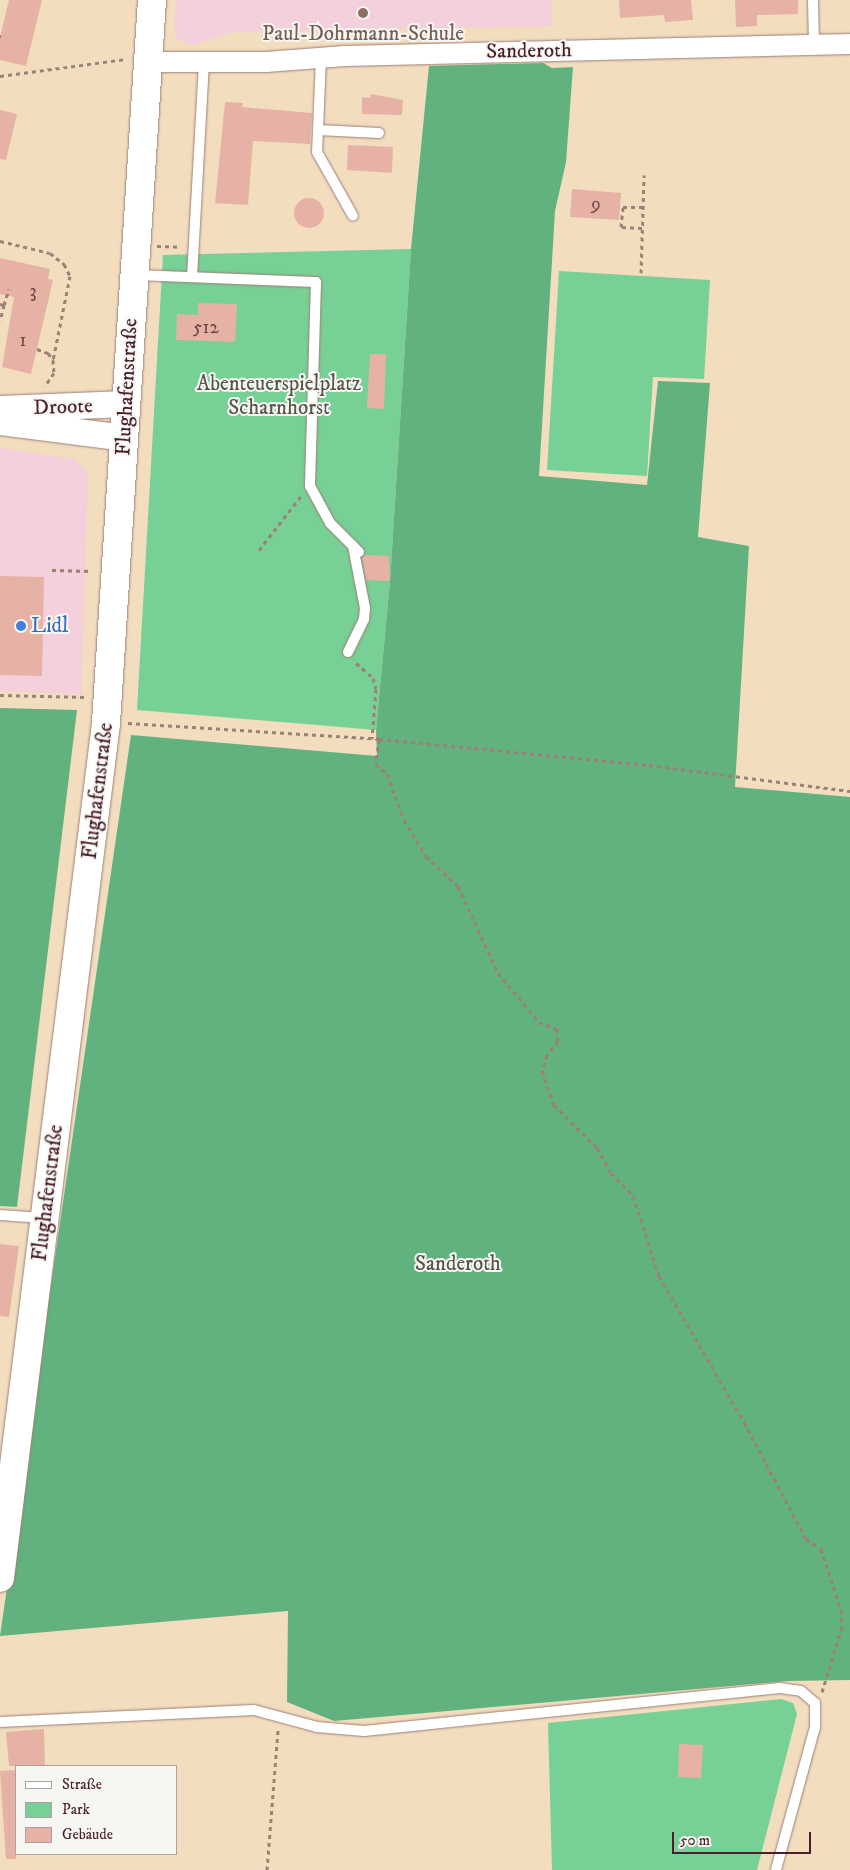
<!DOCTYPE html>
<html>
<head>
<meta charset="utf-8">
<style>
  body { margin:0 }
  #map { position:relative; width:850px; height:1870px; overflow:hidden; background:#f2ddbf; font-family:"IM FELL DW Pica",serif }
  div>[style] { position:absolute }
  .built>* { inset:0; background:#f4cfdc }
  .green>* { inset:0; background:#77d096 }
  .forest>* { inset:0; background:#61b27f }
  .building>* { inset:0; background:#e6b2a5 }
  .round { border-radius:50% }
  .path>* { height:3px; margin-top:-1.5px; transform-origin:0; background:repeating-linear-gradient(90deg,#9e7e75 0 4px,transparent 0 8px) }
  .roads { filter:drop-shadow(0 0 1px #9e7e75) drop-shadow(0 0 1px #9e7e75) }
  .service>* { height:10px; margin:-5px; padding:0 5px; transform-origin:5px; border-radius:5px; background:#fff }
  .minor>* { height:20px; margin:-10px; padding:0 10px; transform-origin:10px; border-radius:10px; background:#fff }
  .tertiary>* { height:26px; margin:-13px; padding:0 13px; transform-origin:13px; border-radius:13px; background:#fff }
  .secondary>* { height:28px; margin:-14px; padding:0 14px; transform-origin:14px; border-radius:14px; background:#fff }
  .dots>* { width:14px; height:14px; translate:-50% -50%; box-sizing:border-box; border:2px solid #f6f6f2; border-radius:50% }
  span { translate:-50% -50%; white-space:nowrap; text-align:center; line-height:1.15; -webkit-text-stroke:4px #f6f6f2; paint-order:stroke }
  .number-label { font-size:19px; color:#71444a }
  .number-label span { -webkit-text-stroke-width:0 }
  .education-label { font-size:21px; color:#785e54 }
  .street-label { font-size:21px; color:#4a1f2b }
  .park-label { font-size:21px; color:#58544b }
  .shop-label { font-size:21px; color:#366cbe }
  .left { translate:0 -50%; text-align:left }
  .legend { position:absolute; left:15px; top:1765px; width:162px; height:90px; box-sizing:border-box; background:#f6f6f2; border:1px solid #b1a0a2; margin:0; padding:6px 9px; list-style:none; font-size:15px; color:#4a1f2b }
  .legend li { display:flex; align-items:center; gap:10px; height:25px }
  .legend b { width:25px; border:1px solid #b1a0a2 }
  .scale { position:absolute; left:672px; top:1832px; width:139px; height:22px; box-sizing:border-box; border:2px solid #4a1f2b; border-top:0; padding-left:6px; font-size:15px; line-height:18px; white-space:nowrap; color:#4a1f2b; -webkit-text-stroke:4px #f6f6f2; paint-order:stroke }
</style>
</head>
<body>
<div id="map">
  <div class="built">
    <i style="clip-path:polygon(176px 0,551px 0,552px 26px,232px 32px,193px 45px,177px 39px,174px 27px)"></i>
    <i style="clip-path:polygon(0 448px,73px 459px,88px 473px,81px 694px,0 691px)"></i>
  </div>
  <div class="green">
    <i style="clip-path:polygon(411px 249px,390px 581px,376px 730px,137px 710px,163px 255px)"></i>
    <i style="clip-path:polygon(559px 271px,710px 280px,704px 379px,653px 377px,647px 476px,547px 470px)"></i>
    <i style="clip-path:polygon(781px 1699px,793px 1703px,797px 1714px,757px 1870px,552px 1870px,548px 1723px)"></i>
  </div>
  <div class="forest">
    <i style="clip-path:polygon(543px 63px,552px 68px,573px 67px,566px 162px,555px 211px,539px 476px,647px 485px,658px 381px,710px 383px,698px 537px,749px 546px,735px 787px,850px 797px,850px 1680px,788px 1681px,334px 1721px,287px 1702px,288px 1611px,0 1636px,131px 735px,377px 756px,376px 730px,390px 581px,411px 249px,429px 66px)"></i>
    <i style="clip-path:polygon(0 708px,77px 710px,17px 1207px,0 1206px)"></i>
  </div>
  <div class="building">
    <i style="clip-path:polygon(9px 0,42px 0,26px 66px,0 60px,0 38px)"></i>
    <i style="clip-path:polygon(619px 0,691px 0,693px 20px,665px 22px,664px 15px,620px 18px)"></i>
    <i style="clip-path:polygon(735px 0,798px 0,798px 14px,757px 15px,757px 26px,736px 27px)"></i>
    <i style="clip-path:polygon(371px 94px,403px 100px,402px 115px,362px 114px,362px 97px,370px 98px)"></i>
    <i style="clip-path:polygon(225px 102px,243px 103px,242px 107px,312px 113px,310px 144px,253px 141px,248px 205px,215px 203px)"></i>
    <i style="clip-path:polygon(0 110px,17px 114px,6px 160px,0 159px)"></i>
    <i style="clip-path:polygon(348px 145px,393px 147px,392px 173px,347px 170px)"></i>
    <i style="clip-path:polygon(572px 189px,621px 193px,619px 220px,570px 217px)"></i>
    <i class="round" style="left:294px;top:198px;width:30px;height:30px"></i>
    <i style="clip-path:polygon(0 258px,50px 269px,48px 279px,53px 280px,31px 374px,2px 367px,14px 297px,0 294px)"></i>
    <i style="clip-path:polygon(198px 303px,237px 304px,235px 342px,176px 340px,177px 314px,198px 315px)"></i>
    <i style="clip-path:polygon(370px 354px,386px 354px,384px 409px,367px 408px)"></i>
    <i style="clip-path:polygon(365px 555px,389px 556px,390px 581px,366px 580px,362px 558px)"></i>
    <i style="clip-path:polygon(0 576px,44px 577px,42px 676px,0 675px)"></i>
    <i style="clip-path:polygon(0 1244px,19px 1246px,9px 1317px,0 1316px)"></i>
    <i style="clip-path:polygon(44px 1729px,45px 1766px,9px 1766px,6px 1732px)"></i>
    <i style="clip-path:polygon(679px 1744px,703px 1745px,701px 1778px,678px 1777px)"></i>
    <i style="clip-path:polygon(16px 1770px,16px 1859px,6px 1859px,0 1771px)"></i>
  </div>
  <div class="path">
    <i style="left:0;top:36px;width:1px"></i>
    <i style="left:0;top:76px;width:126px;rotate:-7.7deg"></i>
    <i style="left:642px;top:228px;width:21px;rotate:-177deg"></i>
    <i style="left:621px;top:227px;width:20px;rotate:-84deg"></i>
    <i style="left:623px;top:207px;width:20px"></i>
    <i style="left:0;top:241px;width:51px;rotate:13.5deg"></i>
    <i style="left:50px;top:253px;width:18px;rotate:38deg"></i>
    <i style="left:64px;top:264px;width:13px;rotate:63deg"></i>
    <i style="left:70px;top:276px;width:86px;rotate:101.4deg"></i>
    <i style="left:157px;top:246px;width:24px;rotate:2deg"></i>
    <i style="left:641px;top:273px;width:98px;rotate:-88.2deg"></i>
    <i style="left:0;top:304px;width:4px;rotate:14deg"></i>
    <i style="left:4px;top:305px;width:16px;rotate:104deg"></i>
    <i style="left:4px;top:305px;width:17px;rotate:-73deg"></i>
    <i style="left:37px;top:349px;width:12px;rotate:20deg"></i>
    <i style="left:48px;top:353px;width:9px;rotate:54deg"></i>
    <i style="left:53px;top:360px;width:13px;rotate:86deg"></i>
    <i style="left:54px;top:373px;width:16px;rotate:125deg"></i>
    <i style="left:259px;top:550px;width:68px;rotate:-52.1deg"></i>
    <i style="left:52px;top:570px;width:40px;rotate:1.4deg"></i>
    <i style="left:356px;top:663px;width:23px;rotate:41deg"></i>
    <i style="left:373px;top:678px;width:11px;rotate:75deg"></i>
    <i style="left:376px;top:689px;width:50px;rotate:94.6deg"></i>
    <i style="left:0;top:695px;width:87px;rotate:1.3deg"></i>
    <i style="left:128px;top:723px;width:252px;rotate:3.6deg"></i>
    <i style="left:379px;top:739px;width:271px;rotate:5.5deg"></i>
    <i style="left:649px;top:765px;width:203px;rotate:7.4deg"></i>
    <i style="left:379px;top:739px;width:25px;rotate:97deg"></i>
    <i style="left:376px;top:764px;width:15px;rotate:42deg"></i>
    <i style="left:387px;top:774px;width:49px;rotate:69.7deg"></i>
    <i style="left:404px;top:820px;width:42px;rotate:58.6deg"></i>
    <i style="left:426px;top:856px;width:44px;rotate:43.2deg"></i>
    <i style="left:458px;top:886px;width:96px;rotate:65.3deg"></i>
    <i style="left:498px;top:973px;width:64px;rotate:50.1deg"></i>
    <i style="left:539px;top:1022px;width:19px;rotate:21deg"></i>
    <i style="left:557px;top:1029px;width:12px;rotate:85deg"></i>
    <i style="left:558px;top:1041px;width:18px;rotate:128deg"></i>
    <i style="left:547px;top:1055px;width:17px;rotate:107deg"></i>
    <i style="left:542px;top:1071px;width:36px;rotate:71deg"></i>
    <i style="left:554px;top:1105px;width:61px;rotate:45deg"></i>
    <i style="left:597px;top:1148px;width:29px;rotate:61deg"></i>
    <i style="left:611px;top:1173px;width:32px;rotate:46deg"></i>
    <i style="left:633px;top:1196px;width:84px;rotate:72deg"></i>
    <i style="left:659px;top:1276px;width:169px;rotate:59.8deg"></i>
    <i style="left:744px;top:1422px;width:132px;rotate:62.1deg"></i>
    <i style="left:806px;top:1539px;width:18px;rotate:34deg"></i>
    <i style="left:821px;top:1549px;width:64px;rotate:71.8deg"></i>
    <i style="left:841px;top:1610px;width:17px;rotate:87deg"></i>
    <i style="left:842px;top:1627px;width:68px;rotate:107.1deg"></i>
    <i style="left:267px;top:1870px;width:141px;rotate:-85.5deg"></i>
  </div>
  <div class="roads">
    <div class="service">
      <i style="left:813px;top:0;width:45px;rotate:88.7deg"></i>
      <i style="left:321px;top:58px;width:94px;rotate:92.4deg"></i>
      <i style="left:317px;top:152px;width:73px;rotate:60.6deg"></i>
      <i style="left:318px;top:130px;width:61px;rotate:2.8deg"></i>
      <i style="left:134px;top:275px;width:182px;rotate:2.2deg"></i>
      <i style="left:316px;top:282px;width:204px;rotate:91.7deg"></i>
      <i style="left:310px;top:486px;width:42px;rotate:61.6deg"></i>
      <i style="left:330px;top:523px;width:41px;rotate:45deg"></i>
      <i style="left:192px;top:277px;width:213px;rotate:-86.8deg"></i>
      <i style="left:348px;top:652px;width:37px;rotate:-64deg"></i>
      <i style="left:364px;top:619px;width:11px;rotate:-85deg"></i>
      <i style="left:365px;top:608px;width:63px;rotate:-101deg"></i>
      <i style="left:0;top:1215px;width:43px;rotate:4deg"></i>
      <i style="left:0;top:1722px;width:254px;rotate:-2.7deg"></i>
      <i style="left:254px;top:1710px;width:65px;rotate:15.1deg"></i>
      <i style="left:317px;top:1727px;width:47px;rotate:4.9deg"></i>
      <i style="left:364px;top:1731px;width:418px;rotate:-5.9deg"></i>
      <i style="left:780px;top:1688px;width:21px;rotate:8deg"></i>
      <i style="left:801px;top:1691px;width:18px;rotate:41deg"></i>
      <i style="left:815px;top:1703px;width:24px;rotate:90deg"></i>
      <i style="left:815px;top:1727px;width:148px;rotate:105.3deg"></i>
    </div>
    <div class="minor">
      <i style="left:148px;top:62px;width:118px"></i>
      <i style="left:266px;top:62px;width:79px;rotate:-4.3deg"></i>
      <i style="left:345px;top:56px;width:505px;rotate:-1.36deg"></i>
    </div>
    <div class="tertiary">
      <i style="left:0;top:409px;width:126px;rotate:-2.3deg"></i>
      <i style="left:1px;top:422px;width:124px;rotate:7.4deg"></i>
    </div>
    <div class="secondary">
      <i style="left:0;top:1578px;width:862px;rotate:-82.93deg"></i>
      <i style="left:106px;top:723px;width:724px;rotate:-86.36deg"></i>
    </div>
  </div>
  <div class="dots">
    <i style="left:363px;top:13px;background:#8d6e63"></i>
    <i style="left:21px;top:626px;background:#3f7fe0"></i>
  </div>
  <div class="number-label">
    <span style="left:596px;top:205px">9</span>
    <span style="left:33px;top:292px">3</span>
    <span style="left:206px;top:328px">512</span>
    <span style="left:23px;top:341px">1</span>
  </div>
  <div class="education-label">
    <span style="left:363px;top:34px">Paul-Dohrmann-Schule</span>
  </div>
  <div class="street-label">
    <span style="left:529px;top:51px;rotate:-1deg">Sanderoth</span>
    <span style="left:127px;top:387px;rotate:-87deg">Flughafenstraße</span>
    <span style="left:63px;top:407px;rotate:-2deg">Droote</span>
    <span style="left:98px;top:791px;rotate:-83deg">Flughafenstraße</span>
    <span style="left:48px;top:1193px;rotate:-83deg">Flughafenstraße</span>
  </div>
  <div class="park-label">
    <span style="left:279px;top:396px">Abenteuerspielplatz<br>Scharnhorst</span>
    <span style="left:458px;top:1264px">Sanderoth</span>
  </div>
  <div class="shop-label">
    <span class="left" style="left:31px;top:626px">Lidl</span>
  </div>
  <ul class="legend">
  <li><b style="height:6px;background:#fff"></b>Straße</li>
  <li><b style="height:14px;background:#77d096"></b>Park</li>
  <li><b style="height:14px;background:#e6b2a5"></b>Gebäude</li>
  </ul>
  <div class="scale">50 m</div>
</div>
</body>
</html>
